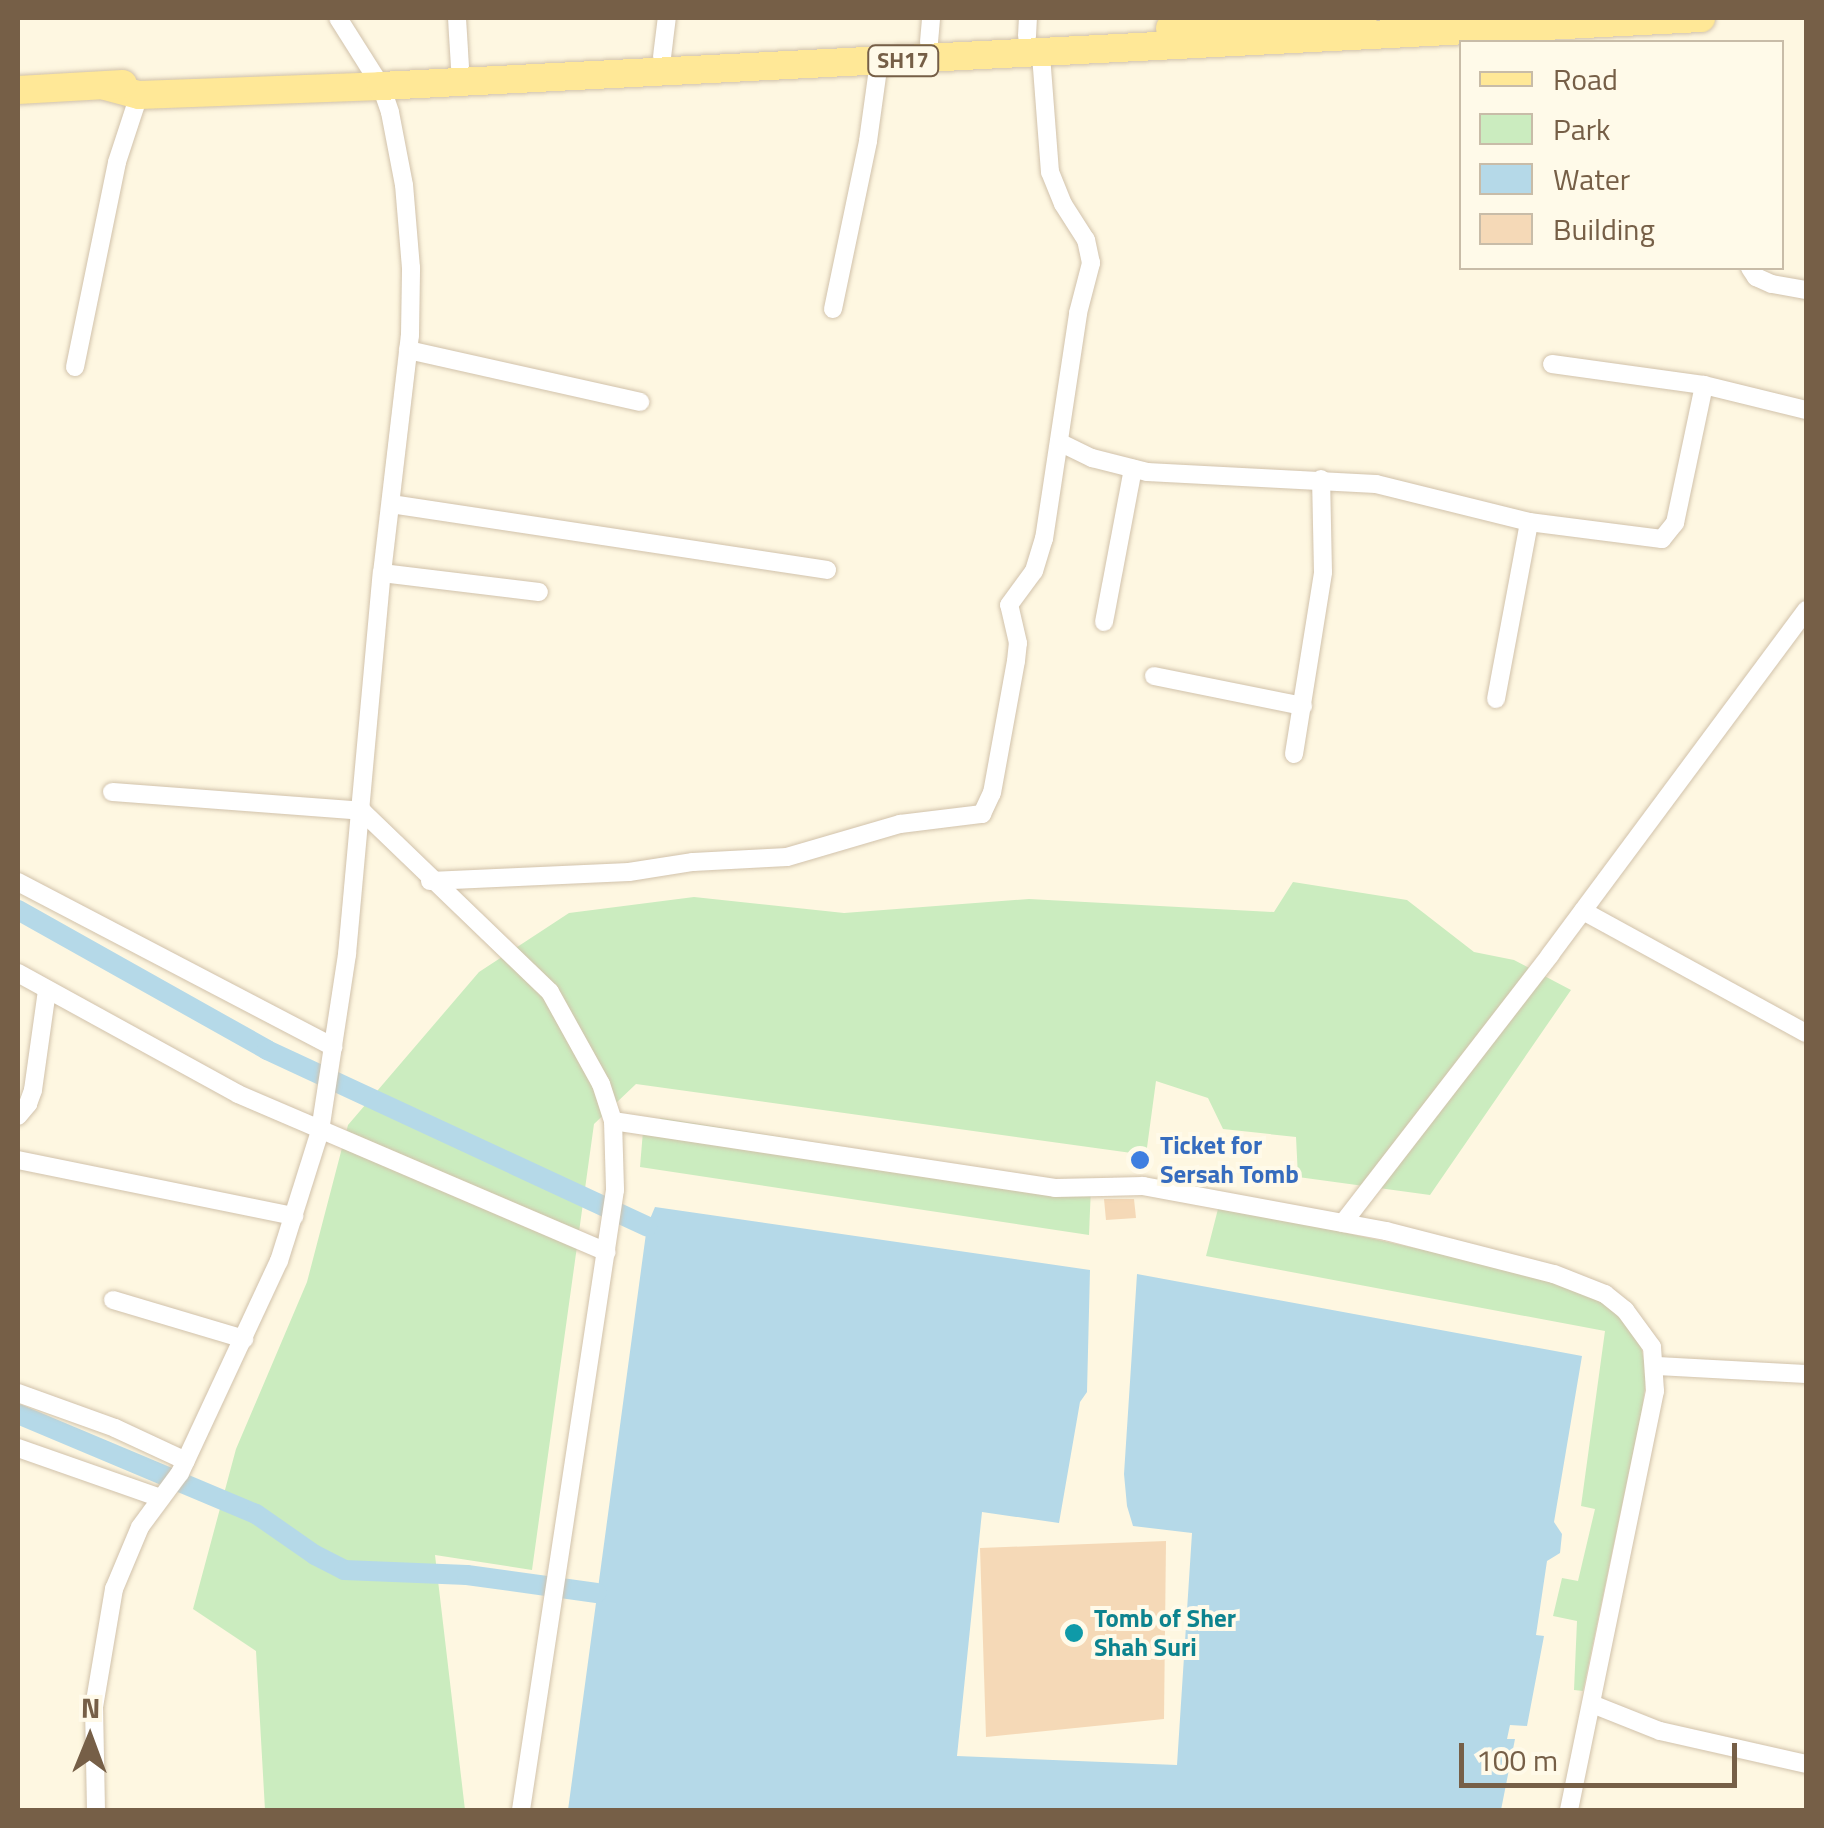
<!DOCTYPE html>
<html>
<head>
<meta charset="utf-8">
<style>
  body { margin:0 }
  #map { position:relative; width:1824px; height:1828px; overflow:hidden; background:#fef7e1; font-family:"Titillium Web",sans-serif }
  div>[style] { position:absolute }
  .green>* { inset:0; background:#cbecbf }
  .water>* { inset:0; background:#b5d9e8 }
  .canal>* { height:20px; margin:-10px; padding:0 10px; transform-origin:10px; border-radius:10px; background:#b5d9e8 }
  .building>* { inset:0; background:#f5d9b7 }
  .roads { filter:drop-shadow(0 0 2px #d1c2ab) drop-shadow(0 0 2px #d1c2ab) }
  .street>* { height:18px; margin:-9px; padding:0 9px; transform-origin:9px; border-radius:9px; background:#fff }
  .primary>* { height:28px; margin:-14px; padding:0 14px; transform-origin:14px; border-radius:14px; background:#ffe897 }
  .dots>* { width:28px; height:28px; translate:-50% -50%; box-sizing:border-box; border:5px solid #fffae9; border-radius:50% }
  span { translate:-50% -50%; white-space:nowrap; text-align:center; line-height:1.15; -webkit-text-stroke:8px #fffae9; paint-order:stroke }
  .shield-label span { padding:2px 8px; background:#fffae9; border:2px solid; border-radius:8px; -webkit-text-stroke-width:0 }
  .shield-label { font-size:22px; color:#765f47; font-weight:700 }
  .shop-label { font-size:25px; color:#366cbe; font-weight:700 }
  .left { translate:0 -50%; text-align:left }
  .culture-label { font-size:25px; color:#0d838f; font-weight:700 }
  .frame { position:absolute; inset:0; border:20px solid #765f47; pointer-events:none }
  .legend { position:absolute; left:1459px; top:40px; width:325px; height:230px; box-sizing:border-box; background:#fffae9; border:2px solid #c8bca8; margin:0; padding:12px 18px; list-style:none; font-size:30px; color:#765f47 }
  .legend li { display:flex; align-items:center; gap:20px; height:50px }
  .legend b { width:50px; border:2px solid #c8bca8 }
  .north { position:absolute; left:40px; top:1688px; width:100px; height:100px; -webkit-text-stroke:8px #fffae9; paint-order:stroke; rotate:1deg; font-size:28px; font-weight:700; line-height:40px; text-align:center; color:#765f47 }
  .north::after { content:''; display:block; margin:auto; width:35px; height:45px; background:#765f47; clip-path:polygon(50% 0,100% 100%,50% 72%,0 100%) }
  .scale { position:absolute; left:1459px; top:1743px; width:278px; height:45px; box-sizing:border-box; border:5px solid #765f47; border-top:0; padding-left:12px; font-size:30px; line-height:35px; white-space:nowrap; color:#765f47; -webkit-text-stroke:8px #fffae9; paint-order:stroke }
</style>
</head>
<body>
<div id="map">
  <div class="green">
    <i style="clip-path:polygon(1293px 882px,1407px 900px,1474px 952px,1514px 960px,1571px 990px,1430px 1195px,1298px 1177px,1296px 1137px,1223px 1129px,1208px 1098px,1156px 1081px,1146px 1155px,636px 1084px,594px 1124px,532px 1570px,435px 1555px,465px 1810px,265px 1810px,256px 1651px,193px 1609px,236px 1449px,307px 1282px,348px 1125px,479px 972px,569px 913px,694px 897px,844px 913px,1029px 899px,1274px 912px)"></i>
    <i style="clip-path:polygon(661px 1118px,1091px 1186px,1089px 1235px,640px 1167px,643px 1131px)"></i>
    <i style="clip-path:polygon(1219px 1205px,1524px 1272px,1603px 1301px,1638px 1333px,1647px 1374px,1642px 1410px,1583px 1691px,1574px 1690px,1577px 1621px,1553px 1616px,1562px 1578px,1578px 1581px,1595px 1509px,1581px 1506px,1605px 1331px,1206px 1256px)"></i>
  </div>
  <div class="water">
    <i style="clip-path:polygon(655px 1207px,1090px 1270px,1087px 1392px,1080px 1402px,1059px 1523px,982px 1512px,957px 1756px,1177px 1765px,1192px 1533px,1133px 1526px,1127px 1506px,1124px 1474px,1137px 1274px,1582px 1356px,1554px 1522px,1562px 1534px,1560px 1553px,1547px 1561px,1536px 1635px,1544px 1636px,1527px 1726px,1510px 1725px,1507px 1739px,1515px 1739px,1501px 1810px,568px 1810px,647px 1226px)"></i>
  </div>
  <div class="canal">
    <i style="left:18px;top:910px;width:286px;rotate:29.3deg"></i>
    <i style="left:267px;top:1050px;width:419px;rotate:24.9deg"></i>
    <i style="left:18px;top:1414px;width:258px;rotate:22.8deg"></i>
    <i style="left:256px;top:1514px;width:72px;rotate:34.8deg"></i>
    <i style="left:315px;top:1555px;width:33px;rotate:27deg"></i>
    <i style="left:344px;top:1570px;width:123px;rotate:2.3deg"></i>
    <i style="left:467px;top:1575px;width:131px;rotate:7.9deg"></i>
  </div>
  <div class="building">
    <i style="clip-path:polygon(1104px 1199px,1134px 1199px,1136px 1218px,1106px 1220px)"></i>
    <i style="clip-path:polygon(1166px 1541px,1164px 1719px,986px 1737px,980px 1548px)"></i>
  </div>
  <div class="roads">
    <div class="street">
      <i style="left:457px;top:18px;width:49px;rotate:86.5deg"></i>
      <i style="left:1027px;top:36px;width:18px;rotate:-87deg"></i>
      <i style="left:929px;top:42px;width:24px;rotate:-85deg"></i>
      <i style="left:662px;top:57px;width:39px;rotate:-83deg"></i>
      <i style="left:1750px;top:268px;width:11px;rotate:56deg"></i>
      <i style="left:1756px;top:277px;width:17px;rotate:24deg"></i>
      <i style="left:1772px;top:284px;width:35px;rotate:10deg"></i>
      <i style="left:833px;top:309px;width:172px;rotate:-78.2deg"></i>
      <i style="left:868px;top:141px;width:80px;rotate:-82.1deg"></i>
      <i style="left:408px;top:350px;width:238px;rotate:12.6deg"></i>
      <i style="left:1552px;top:364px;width:153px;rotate:7.9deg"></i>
      <i style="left:1704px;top:385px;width:105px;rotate:13.8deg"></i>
      <i style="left:75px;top:367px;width:209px;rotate:-78.4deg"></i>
      <i style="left:117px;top:162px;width:71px;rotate:-71.8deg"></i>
      <i style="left:1059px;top:442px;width:37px;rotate:26deg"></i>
      <i style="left:1092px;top:458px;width:57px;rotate:14.3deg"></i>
      <i style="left:1147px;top:472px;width:229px;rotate:3deg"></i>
      <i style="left:1376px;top:484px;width:158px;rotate:13.9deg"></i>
      <i style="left:1529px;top:522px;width:134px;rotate:7.3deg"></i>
      <i style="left:1662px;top:539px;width:21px;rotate:-51deg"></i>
      <i style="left:1675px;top:523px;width:141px;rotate:-78.1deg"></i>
      <i style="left:391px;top:504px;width:441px;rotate:8.6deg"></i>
      <i style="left:382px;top:573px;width:158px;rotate:6.9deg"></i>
      <i style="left:1104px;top:622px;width:156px;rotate:-79.3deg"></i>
      <i style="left:1154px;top:676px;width:152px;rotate:11.4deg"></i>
      <i style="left:1496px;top:699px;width:180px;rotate:-79.4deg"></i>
      <i style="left:1294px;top:754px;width:184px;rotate:-80.9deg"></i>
      <i style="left:1323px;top:572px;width:93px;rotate:-91.2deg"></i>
      <i style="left:112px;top:792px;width:251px;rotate:4.3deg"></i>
      <i style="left:362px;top:811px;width:261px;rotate:43.9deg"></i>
      <i style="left:550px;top:992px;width:105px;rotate:61deg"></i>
      <i style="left:601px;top:1084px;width:39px;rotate:72deg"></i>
      <i style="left:613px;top:1121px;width:69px;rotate:88.3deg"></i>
      <i style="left:615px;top:1190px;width:627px;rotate:98.62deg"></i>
      <i style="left:430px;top:881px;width:199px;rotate:-2.6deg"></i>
      <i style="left:629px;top:872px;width:65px;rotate:-8.9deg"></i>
      <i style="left:693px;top:862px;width:94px;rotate:-3deg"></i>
      <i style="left:787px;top:857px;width:118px;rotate:-16.3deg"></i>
      <i style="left:900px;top:824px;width:83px;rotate:-7deg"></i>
      <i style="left:982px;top:814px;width:23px;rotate:-65deg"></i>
      <i style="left:992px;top:793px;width:134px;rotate:-79.7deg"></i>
      <i style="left:1016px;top:661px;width:18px;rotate:-84deg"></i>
      <i style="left:1018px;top:643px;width:39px;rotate:-103deg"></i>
      <i style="left:1009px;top:605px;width:42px;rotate:-53.7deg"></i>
      <i style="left:1034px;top:571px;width:34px;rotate:-73deg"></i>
      <i style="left:1044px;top:539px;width:229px;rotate:-81.4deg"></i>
      <i style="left:1078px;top:313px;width:52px;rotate:-75.4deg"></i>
      <i style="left:1091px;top:263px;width:24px;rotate:-102deg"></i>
      <i style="left:1086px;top:240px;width:43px;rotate:-122.6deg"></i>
      <i style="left:1063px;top:204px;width:35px;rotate:-112deg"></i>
      <i style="left:1050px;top:172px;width:117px;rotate:-94.4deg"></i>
      <i style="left:18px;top:882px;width:356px;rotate:27.6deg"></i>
      <i style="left:1583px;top:911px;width:254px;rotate:28.7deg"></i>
      <i style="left:18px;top:973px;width:251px;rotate:28.8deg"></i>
      <i style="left:238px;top:1094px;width:401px;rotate:23.2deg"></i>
      <i style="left:18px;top:1116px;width:16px;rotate:-50deg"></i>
      <i style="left:28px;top:1104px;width:15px;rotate:-70deg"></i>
      <i style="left:33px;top:1090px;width:101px;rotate:-82deg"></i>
      <i style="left:613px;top:1121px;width:447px;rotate:8.6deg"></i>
      <i style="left:1055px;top:1188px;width:88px;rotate:-1.3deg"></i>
      <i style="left:1143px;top:1186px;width:247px;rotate:10.5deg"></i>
      <i style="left:1386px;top:1231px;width:173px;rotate:14.4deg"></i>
      <i style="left:1554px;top:1274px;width:55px;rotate:21.4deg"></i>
      <i style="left:1605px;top:1294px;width:26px;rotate:39deg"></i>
      <i style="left:1625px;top:1310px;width:46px;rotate:53.9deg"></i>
      <i style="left:1652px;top:1347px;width:44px;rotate:86.1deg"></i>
      <i style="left:1655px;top:1391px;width:428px;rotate:101.6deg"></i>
      <i style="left:18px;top:1160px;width:282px;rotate:11.5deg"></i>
      <i style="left:1343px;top:1223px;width:339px;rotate:-52.3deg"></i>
      <i style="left:1550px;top:955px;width:430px;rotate:-53.4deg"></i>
      <i style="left:113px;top:1300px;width:137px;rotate:16.6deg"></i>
      <i style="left:1657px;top:1366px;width:149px;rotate:3.1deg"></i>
      <i style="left:18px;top:1393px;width:103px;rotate:19.8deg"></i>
      <i style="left:115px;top:1428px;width:78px;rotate:24.9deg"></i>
      <i style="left:18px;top:1448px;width:151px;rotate:19.3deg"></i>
      <i style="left:1592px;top:1704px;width:73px;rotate:21.7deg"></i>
      <i style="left:1660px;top:1731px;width:150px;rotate:12.7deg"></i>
      <i style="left:96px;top:1810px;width:103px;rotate:-91.1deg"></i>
      <i style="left:94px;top:1707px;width:120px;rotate:-80.4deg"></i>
      <i style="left:114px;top:1589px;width:67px;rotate:-67.2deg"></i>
      <i style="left:140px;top:1527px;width:67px;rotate:-53.5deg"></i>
      <i style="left:180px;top:1473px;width:234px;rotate:-65deg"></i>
      <i style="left:279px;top:1261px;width:136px;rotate:-72.5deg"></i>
      <i style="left:320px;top:1131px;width:179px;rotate:-81.3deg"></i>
      <i style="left:347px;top:954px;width:383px;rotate:-84.8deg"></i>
      <i style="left:382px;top:573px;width:240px;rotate:-83.3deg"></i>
      <i style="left:410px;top:335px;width:67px;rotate:-89.1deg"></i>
      <i style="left:411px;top:268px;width:83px;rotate:-94.8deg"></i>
      <i style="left:404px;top:185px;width:74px;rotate:-100.9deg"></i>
      <i style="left:390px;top:112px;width:28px;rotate:-109deg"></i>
      <i style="left:381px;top:86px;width:80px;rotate:-122.3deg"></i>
    </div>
    <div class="primary">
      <i style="left:1170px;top:28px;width:193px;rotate:-3deg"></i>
      <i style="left:105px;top:86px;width:35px;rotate:15deg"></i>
      <i style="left:139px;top:95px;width:242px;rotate:-2.1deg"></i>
      <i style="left:381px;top:86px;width:1322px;rotate:-2.95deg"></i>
      <i style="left:18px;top:90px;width:105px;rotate:-3.3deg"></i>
    </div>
  </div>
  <div class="dots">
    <i style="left:1140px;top:1160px;background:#3f7fe0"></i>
    <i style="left:1074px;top:1633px;background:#0f9aa8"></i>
  </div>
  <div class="shield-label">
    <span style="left:903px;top:61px">SH17</span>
  </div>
  <div class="shop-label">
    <span class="left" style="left:1160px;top:1160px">Ticket for<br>Sersah Tomb</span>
  </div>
  <div class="culture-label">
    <span class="left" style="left:1094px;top:1633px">Tomb of Sher<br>Shah Suri</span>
  </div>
  <div class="frame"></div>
  <ul class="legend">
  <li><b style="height:12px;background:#ffe897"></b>Road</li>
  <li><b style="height:28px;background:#cbecbf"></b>Park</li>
  <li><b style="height:28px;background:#b5d9e8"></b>Water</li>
  <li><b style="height:28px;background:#f5d9b7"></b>Building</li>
  </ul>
  <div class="north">N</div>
  <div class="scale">100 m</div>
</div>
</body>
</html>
